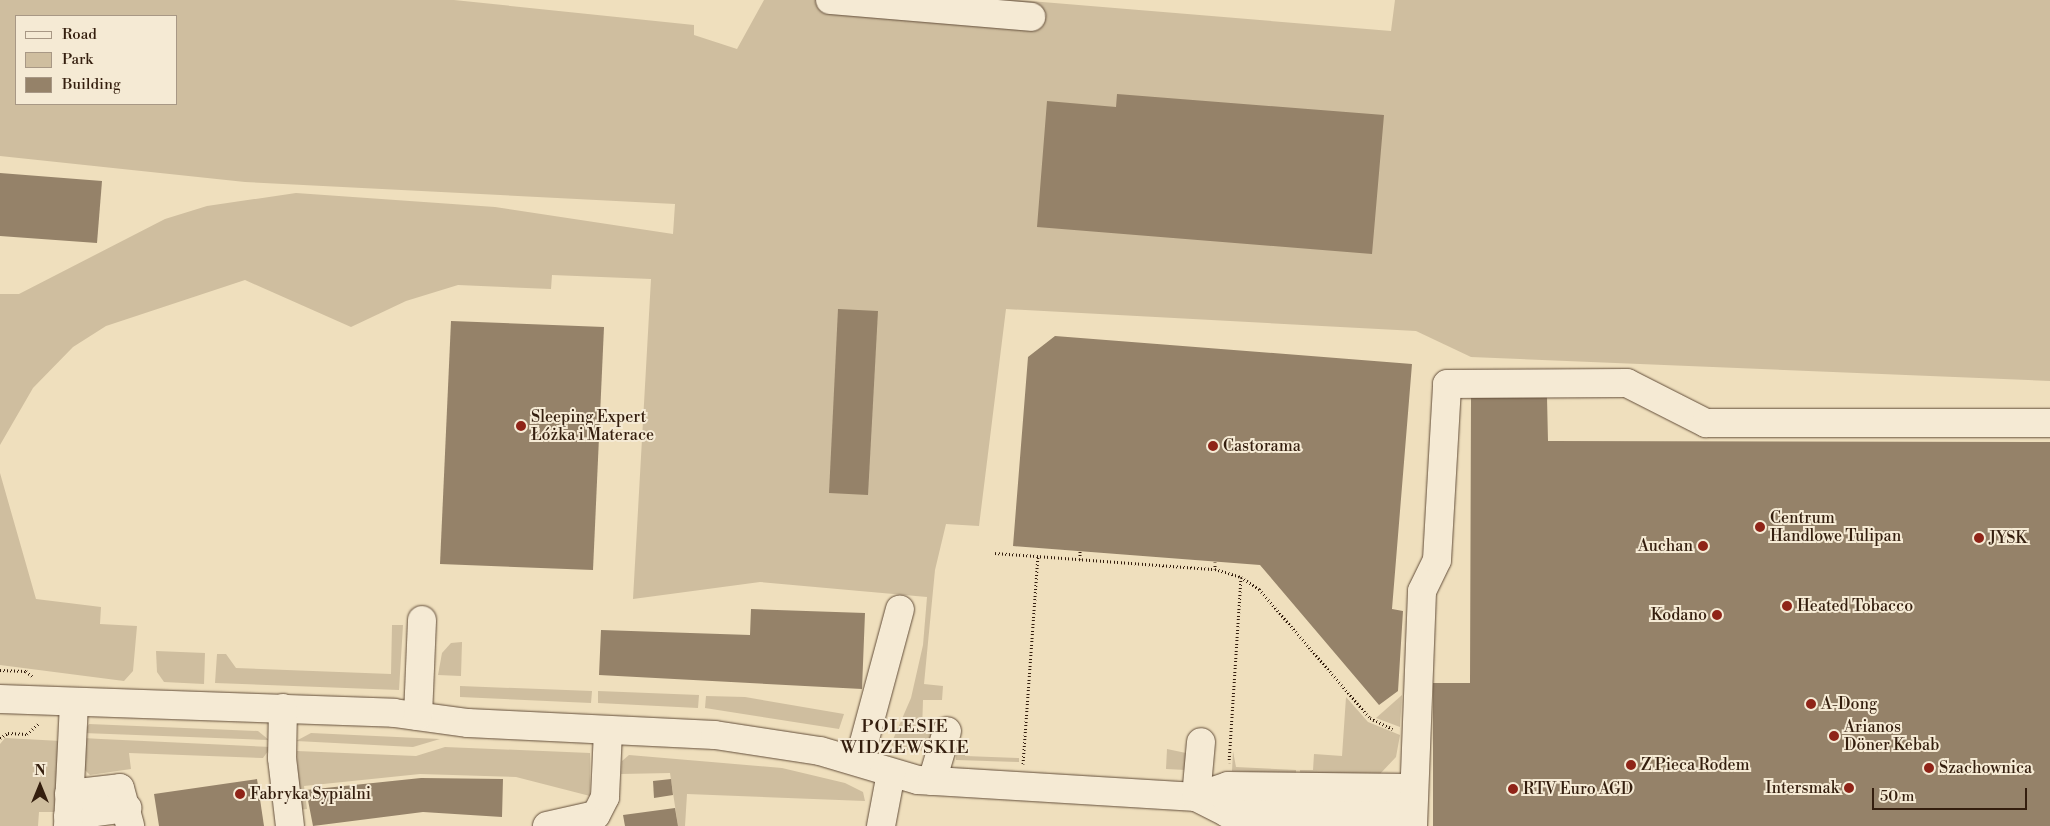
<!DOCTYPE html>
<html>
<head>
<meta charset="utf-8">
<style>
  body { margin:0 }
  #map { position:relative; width:2050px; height:826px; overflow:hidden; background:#efdfbd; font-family:"Libre Bodoni",serif }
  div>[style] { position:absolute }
  .green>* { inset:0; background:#cfbe9f }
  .building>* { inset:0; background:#958269 }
  .path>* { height:3px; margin-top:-1.5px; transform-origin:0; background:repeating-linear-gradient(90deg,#341e0e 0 1px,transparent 0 3.5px) }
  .roads { filter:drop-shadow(0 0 1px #634e3a) drop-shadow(0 0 1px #634e3a) }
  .minor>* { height:28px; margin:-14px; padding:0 14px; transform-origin:14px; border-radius:14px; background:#f5ead4 }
  .dots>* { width:14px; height:14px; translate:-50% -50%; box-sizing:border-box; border:2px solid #f5ead4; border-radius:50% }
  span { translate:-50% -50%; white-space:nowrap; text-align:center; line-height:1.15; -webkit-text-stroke:4px #f5ead4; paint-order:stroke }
  .poi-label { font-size:16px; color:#341e0e }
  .left { translate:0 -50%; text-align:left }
  .right { translate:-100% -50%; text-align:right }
  .neighbourhood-label { font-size:18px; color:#341e0e; letter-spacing:1px }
  .legend { position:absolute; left:15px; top:15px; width:162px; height:90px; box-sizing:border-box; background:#f5ead4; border:1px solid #a89885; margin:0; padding:6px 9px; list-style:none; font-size:15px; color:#341e0e }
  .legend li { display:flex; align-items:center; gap:10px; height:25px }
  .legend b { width:25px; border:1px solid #a89885 }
  .north { position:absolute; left:15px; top:761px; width:50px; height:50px; -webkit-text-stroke:4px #f5ead4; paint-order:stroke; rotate:0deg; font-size:14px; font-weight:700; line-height:20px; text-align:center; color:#341e0e }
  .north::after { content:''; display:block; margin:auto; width:18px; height:22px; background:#341e0e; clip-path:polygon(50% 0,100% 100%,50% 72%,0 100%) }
  .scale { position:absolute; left:1872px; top:788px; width:155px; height:22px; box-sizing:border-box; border:2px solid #341e0e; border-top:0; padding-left:6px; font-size:15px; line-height:18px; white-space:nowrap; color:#341e0e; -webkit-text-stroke:4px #f5ead4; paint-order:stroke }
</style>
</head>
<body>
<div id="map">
  <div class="green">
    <i style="clip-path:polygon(evenodd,0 0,454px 0,694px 25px,694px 35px,737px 49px,764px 0,1018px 0,1391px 31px,1395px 0,2050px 0,2050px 381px,1471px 357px,1416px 331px,1006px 309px,979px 526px,946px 524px,935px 570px,924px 684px,943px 686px,942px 700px,923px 700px,922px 731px,941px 732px,928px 751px,895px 749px,891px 744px,911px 698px,923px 645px,927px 597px,760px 582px,633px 599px,651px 279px,552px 275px,551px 289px,458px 285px,406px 301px,351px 327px,245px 280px,106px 326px,73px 347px,33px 388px,0 445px,0 294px,19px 294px,165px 219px,207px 206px,296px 193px,495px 207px,673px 234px,675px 204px,245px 182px,0 156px,0 0,16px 16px,176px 16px,176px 104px,16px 104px,16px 16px)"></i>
    <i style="clip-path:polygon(0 473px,36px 599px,101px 607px,100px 624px,137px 626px,133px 671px,124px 681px,0 665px)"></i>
    <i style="clip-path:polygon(392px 625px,403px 625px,399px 690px,215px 683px,217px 654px,226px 654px,236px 668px,391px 674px)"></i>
    <i style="clip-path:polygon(462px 642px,461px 676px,438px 675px,442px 653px,451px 643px)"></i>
    <i style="clip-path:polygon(156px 651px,205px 653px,204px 684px,164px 682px,157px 672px)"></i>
    <i style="clip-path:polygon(460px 686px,592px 691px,591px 703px,460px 697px)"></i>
    <i style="clip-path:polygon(598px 691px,699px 695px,698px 708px,598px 703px)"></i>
    <i style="clip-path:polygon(1402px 695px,1400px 727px,1376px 718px)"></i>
    <i style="clip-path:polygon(706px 696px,745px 697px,844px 714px,839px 729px,705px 708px)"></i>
    <i style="clip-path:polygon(1346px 697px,1368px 722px,1400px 735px,1396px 757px,1379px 775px,1300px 774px,1300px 770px,1313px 770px,1314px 754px,1342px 756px)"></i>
    <i style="clip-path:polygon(89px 724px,258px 731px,269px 740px,83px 733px)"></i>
    <i style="clip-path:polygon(311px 733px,440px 739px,413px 747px,296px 741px)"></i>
    <i style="clip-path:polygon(5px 738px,61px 741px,54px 812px,39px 812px,38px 826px,0 826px,0 744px)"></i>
    <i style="clip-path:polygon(83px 738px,101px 739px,271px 747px,263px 758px,129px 753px,131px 769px,90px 775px,81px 766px)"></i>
    <i style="clip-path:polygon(965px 741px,965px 756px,1019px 758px,1019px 762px,956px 760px,956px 744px)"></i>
    <i style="clip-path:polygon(445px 747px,590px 753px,590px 796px,516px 777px,420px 774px,304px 786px,307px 809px,299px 810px,297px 751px,416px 756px)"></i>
    <i style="clip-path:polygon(1167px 749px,1186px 753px,1186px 770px,1166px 769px)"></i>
    <i style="clip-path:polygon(1233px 751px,1236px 767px,1296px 770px,1296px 774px,1232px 771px)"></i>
    <i style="clip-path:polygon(629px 755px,782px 768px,845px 783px,863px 792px,865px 801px,687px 794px,685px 826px,678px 826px,670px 773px,621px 774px,622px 761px)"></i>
  </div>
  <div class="building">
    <i style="clip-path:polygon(1117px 94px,1384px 115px,1372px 254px,1037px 227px,1047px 101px,1116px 107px)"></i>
    <i style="clip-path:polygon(0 173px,102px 181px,97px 243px,0 236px)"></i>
    <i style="clip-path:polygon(838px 309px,878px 311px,868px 495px,829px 493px)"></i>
    <i style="clip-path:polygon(451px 321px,604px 327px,593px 570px,440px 564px)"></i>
    <i style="clip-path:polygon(1055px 336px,1412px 364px,1392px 609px,1403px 611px,1398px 691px,1379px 705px,1260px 565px,1013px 546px,1028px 357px)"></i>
    <i style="clip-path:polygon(1471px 397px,1547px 397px,1548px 441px,2050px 442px,2050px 826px,1433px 826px,1433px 683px,1470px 683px)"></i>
    <i style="clip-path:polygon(751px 609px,865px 613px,862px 689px,599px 675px,601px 630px,750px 635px)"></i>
    <i style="clip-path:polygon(421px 778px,503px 779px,502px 817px,423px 812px,313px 826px,306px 790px)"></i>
    <i style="clip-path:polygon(257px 779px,264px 826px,159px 826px,154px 794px)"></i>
    <i style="clip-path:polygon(671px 779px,673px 795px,654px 798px,653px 781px)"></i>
    <i style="clip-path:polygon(675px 808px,678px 826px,625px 826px,623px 815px)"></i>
  </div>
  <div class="path">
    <i style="left:995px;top:553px;width:221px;rotate:4.2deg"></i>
    <i style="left:1080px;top:559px;width:8px;rotate:-90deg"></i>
    <i style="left:1215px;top:562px;width:7px;rotate:90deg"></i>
    <i style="left:1215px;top:569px;width:27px;rotate:17deg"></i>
    <i style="left:1241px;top:577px;width:186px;rotate:93.7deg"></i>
    <i style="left:1241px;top:577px;width:22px;rotate:34deg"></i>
    <i style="left:1259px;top:589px;width:170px;rotate:49.3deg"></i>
    <i style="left:1370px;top:718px;width:25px;rotate:26deg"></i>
    <i style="left:0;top:670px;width:26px;rotate:2deg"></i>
    <i style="left:26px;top:671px;width:8px;rotate:40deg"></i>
    <i style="left:0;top:738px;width:9px;rotate:-32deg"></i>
    <i style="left:8px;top:733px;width:19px;rotate:3deg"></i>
    <i style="left:27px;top:734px;width:15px;rotate:-42deg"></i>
    <i style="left:1023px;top:764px;width:209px;rotate:-85.9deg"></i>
  </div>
  <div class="roads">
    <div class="minor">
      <i style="left:830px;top:0;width:202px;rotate:4.8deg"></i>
      <i style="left:0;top:699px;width:394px;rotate:2deg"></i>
      <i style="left:394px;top:713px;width:75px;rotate:7.7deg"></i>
      <i style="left:468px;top:723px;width:247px;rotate:2.8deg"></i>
      <i style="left:715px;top:735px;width:106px;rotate:8.7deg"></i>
      <i style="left:820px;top:751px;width:102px;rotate:16.5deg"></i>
      <i style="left:918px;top:780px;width:279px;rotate:3.5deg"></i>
      <i style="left:1196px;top:797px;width:35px;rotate:27deg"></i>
      <i style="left:1227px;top:813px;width:186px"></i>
      <i style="left:283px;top:708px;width:50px;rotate:91.1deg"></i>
      <i style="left:282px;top:758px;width:68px;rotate:83.3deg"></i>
      <i style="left:418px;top:716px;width:96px;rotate:-87.6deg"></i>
      <i style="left:859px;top:761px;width:157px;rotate:-74.9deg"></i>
      <i style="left:932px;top:781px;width:52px;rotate:-73.3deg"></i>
      <i style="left:69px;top:794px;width:51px;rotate:-6.7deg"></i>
      <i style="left:120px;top:788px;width:39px;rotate:75deg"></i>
      <i style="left:1196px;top:797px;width:34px;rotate:-19deg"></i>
      <i style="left:1228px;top:786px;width:184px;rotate:0.6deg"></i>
      <i style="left:1196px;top:797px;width:55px;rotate:-84.8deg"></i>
      <i style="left:68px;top:816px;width:60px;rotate:-7.7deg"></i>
      <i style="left:68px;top:826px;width:123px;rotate:-87.2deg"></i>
      <i style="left:547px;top:826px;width:50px;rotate:-12.7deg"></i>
      <i style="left:596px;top:815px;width:20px;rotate:-63deg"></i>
      <i style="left:605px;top:797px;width:67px;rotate:-87.4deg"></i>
      <i style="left:881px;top:826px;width:54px;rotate:-79.3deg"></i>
      <i style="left:1413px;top:826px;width:235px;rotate:-87.8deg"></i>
      <i style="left:1422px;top:591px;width:34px;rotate:-64deg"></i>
      <i style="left:1437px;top:560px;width:176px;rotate:-86.7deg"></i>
      <i style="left:1447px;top:384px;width:180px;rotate:-0.3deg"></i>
      <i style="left:1627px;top:383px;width:89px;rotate:26.9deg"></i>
      <i style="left:1706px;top:423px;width:344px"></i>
    </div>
  </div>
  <div class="dots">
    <i style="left:521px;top:426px;background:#8f2418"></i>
    <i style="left:1213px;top:446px;background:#8f2418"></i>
    <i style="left:1760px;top:527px;background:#8f2418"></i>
    <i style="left:1979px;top:538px;background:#8f2418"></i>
    <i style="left:1703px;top:546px;background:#8f2418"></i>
    <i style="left:1787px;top:606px;background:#8f2418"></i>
    <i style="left:1717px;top:615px;background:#8f2418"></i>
    <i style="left:1811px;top:704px;background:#8f2418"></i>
    <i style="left:1834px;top:736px;background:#8f2418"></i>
    <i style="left:1631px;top:765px;background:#8f2418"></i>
    <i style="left:1929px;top:768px;background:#8f2418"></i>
    <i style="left:1849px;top:788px;background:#8f2418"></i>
    <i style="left:1513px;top:789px;background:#8f2418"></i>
    <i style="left:240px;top:794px;background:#8f2418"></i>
  </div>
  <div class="poi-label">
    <span class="left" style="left:531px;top:426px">Sleeping Expert<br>Łóżka i Materace</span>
    <span class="left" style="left:1223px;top:446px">Castorama</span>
    <span class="left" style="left:1770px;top:527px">Centrum<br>Handlowe Tulipan</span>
    <span class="left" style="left:1989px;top:538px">JYSK</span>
    <span class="right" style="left:1693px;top:546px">Auchan</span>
    <span class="left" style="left:1797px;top:606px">Heated Tobacco</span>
    <span class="right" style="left:1707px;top:615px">Kodano</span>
    <span class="left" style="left:1821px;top:704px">A-Dong</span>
    <span class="left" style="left:1844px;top:736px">Arianos<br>Döner Kebab</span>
    <span class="left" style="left:1641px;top:765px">Z Pieca Rodem</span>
    <span class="left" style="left:1939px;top:768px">Szachownica</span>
    <span class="right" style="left:1839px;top:788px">Intersmak</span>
    <span class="left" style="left:1523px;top:789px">RTV Euro AGD</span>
    <span class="left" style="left:250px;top:794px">Fabryka Sypialni</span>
  </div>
  <div class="neighbourhood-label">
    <span style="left:905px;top:738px">POLESIE<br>WIDZEWSKIE</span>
  </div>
  <ul class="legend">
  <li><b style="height:6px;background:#f5ead4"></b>Road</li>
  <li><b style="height:14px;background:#cfbe9f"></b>Park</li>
  <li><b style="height:14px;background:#958269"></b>Building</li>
  </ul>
  <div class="north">N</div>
  <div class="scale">50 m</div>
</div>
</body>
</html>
